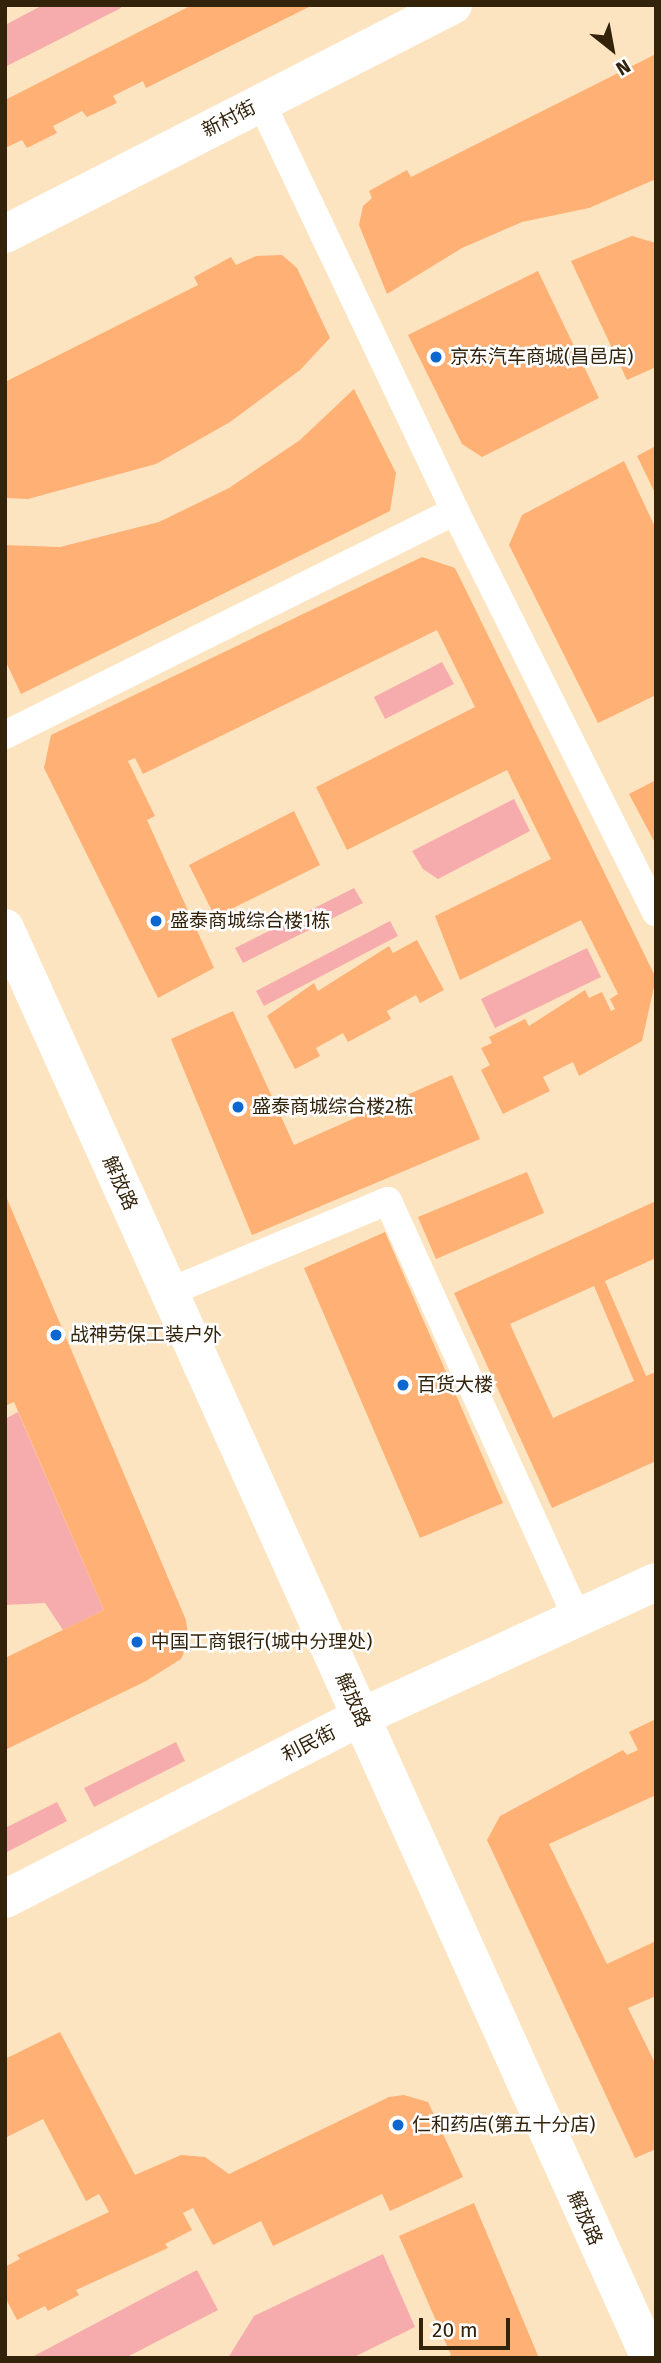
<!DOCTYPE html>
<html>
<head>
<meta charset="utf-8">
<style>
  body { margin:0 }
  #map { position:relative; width:661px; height:2363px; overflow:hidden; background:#fde4c0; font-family:"Fira Sans","Noto Sans SC",sans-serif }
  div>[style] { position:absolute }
  .green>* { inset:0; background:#f6abad }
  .building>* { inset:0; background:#feb075 }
  .street>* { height:28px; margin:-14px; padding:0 14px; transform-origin:14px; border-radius:14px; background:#fff }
  .secondary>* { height:38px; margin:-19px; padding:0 19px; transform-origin:19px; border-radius:19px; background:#fff }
  .dots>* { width:19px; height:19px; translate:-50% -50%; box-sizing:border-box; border:4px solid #fff; border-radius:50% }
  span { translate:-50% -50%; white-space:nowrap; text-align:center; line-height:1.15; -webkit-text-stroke:5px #fff; paint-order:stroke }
  .street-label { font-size:19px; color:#33230a }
  .poi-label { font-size:19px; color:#33230a }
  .left { translate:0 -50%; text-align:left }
  .frame { position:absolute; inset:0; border:7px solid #33230a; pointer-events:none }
  .north { position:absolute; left:577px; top:14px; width:70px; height:70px; -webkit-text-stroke:5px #fff; paint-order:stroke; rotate:149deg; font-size:19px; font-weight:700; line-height:28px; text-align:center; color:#33230a }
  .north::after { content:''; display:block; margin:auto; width:24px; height:32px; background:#33230a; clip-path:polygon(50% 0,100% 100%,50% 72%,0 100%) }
  .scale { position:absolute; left:419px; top:2318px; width:91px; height:32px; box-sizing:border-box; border:4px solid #33230a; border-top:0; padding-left:9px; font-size:21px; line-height:24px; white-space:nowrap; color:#33230a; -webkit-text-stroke:5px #fff; paint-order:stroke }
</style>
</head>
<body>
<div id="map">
  <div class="green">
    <i style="clip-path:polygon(43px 5px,120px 5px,121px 8px,5px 67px,5px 25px)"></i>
    <i style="clip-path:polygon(442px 662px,454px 684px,385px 719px,374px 697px)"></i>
    <i style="clip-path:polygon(514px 799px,530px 831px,438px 879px,423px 869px,412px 851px)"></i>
    <i style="clip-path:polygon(354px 888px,363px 903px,243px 963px,235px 948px)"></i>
    <i style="clip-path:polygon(390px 921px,398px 936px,264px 1006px,256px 991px)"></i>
    <i style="clip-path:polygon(587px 948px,601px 977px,495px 1028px,481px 999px)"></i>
    <i style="clip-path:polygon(18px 1412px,104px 1610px,63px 1630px,45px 1603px,5px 1605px,5px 1419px)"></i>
    <i style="clip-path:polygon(176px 1742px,185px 1761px,94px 1807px,84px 1788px)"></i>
    <i style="clip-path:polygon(57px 1802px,67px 1821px,5px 1853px,5px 1828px)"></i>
    <i style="clip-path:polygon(383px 2254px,415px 2327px,352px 2358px,228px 2358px,254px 2316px)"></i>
    <i style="clip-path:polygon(197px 2270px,218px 2310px,125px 2358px,30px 2358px)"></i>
  </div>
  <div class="building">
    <i style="clip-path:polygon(192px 5px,313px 5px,146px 88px,143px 81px,113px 96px,117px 103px,87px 117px,82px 111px,53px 126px,57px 133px,27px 148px,22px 140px,5px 148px,5px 100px)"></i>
    <i style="clip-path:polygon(656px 54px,656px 179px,589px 208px,522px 222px,462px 248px,387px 294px,359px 225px,363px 206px,372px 198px,369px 191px,407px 170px,411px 177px)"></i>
    <i style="clip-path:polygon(632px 236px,656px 243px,656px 367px,627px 380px,571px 261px)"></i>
    <i style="clip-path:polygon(282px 255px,297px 268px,330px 338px,300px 370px,230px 422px,156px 464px,28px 499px,5px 498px,5px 382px,198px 285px,194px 277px,231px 257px,236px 265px,256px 256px)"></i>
    <i style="clip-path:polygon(538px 271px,599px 398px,482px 457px,462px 444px,408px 335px)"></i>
    <i style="clip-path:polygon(354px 389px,396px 473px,390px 511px,21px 694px,5px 660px,5px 545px,60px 547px,159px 522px,229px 488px,300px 440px)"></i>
    <i style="clip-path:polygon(656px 446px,656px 495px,637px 456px)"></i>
    <i style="clip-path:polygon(624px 461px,656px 529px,656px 695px,598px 723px,509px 545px,522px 515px)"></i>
    <i style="clip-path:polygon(422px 557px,455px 568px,656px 978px,642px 1041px,579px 1076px,573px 1062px,543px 1077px,550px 1091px,503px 1114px,481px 1070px,490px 1065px,481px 1048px,492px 1043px,489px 1037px,525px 1019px,529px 1026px,585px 990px,589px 998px,602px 992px,611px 1011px,615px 1009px,610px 999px,618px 994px,581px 920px,460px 980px,435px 916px,551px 859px,507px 770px,347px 850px,316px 787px,475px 707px,437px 630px,143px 774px,135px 758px,128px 761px,155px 816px,147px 820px,214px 968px,158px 998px,44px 768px,51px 735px)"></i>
    <i style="clip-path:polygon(656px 780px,656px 845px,629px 794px)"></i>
    <i style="clip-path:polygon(294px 811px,320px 865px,215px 917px,189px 865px)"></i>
    <i style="clip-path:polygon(417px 940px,444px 990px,420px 1003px,416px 995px,387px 1011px,391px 1019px,348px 1042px,343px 1033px,316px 1048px,320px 1056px,295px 1069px,267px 1016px,314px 983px,318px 991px,389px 946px,393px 953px)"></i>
    <i style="clip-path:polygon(233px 1011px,294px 1145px,452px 1075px,480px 1139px,252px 1235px,171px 1039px)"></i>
    <i style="clip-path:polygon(527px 1172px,544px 1213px,436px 1259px,418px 1217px)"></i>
    <i style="clip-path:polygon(5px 1194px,186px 1620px,189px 1642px,181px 1659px,146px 1681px,5px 1750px,5px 1658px,104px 1610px,14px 1402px,5px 1406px)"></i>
    <i style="clip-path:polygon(evenodd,656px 1201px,656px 1258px,605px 1281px,646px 1376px,656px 1372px,656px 1461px,552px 1508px,454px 1293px,656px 1201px,594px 1286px,634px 1381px,553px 1418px,510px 1324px,594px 1286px)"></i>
    <i style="clip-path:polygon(385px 1232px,503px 1503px,420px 1538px,304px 1268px)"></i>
    <i style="clip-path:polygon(656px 1719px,656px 1795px,549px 1844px,607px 1964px,656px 1941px,656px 1996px,628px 2008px,656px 2065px,656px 2149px,635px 2158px,487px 1840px,500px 1816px,623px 1750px,627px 1755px,638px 1750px,629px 1732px)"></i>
    <i style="clip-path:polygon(60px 2032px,135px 2175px,181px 2155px,205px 2157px,229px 2174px,389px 2097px,404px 2095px,428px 2102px,463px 2177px,390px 2211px,382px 2194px,273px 2246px,261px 2221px,213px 2245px,193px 2208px,183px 2213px,192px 2230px,165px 2244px,168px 2248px,76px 2290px,79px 2295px,48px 2311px,45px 2306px,17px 2320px,5px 2297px,5px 2267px,20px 2259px,17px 2255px,109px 2212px,99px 2194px,86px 2201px,43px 2119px,5px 2138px,5px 2059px)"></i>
    <i style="clip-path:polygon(474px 2203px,539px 2358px,446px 2358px,451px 2355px,399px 2236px)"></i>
  </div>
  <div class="street">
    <i style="left:261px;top:102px;width:453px;rotate:64.6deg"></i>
    <i style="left:455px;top:511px;width:449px;rotate:63.4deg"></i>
    <i style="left:5px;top:735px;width:503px;rotate:-26.46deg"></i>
    <i style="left:169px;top:1292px;width:237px;rotate:-22.6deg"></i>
    <i style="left:388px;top:1201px;width:457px;rotate:65.6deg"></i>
  </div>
  <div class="secondary">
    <i style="left:5px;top:234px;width:503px;rotate:-27.07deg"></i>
    <i style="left:5px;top:928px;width:1569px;rotate:65.72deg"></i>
    <i style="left:5px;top:1899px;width:400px;rotate:-27.1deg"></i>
    <i style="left:361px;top:1717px;width:324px;rotate:-24.6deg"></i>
  </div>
  <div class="dots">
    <i style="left:436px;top:357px;background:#0c67d0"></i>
    <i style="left:156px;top:921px;background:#0c67d0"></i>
    <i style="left:238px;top:1107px;background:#0c67d0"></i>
    <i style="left:56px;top:1335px;background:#0c67d0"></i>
    <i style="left:403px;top:1385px;background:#0c67d0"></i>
    <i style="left:137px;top:1642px;background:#0c67d0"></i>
    <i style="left:398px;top:2125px;background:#0c67d0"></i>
  </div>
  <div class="street-label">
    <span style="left:229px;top:119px;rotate:-27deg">新村街</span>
    <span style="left:120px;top:1183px;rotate:66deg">解放路</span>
    <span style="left:353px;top:1700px;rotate:66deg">解放路</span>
    <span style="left:309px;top:1744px;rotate:-27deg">利民街</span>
    <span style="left:585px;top:2218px;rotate:66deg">解放路</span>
  </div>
  <div class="poi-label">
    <span class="left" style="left:450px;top:357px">京东汽车商城(昌邑店)</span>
    <span class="left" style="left:170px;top:921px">盛泰商城综合楼1栋</span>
    <span class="left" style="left:252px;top:1107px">盛泰商城综合楼2栋</span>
    <span class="left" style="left:70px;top:1335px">战神劳保工装户外</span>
    <span class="left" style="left:417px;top:1385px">百货大楼</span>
    <span class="left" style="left:151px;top:1642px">中国工商银行(城中分理处)</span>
    <span class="left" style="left:412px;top:2125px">仁和药店(第五十分店)</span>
  </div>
  <div class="frame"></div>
  <div class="north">N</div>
  <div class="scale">20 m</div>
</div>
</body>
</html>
